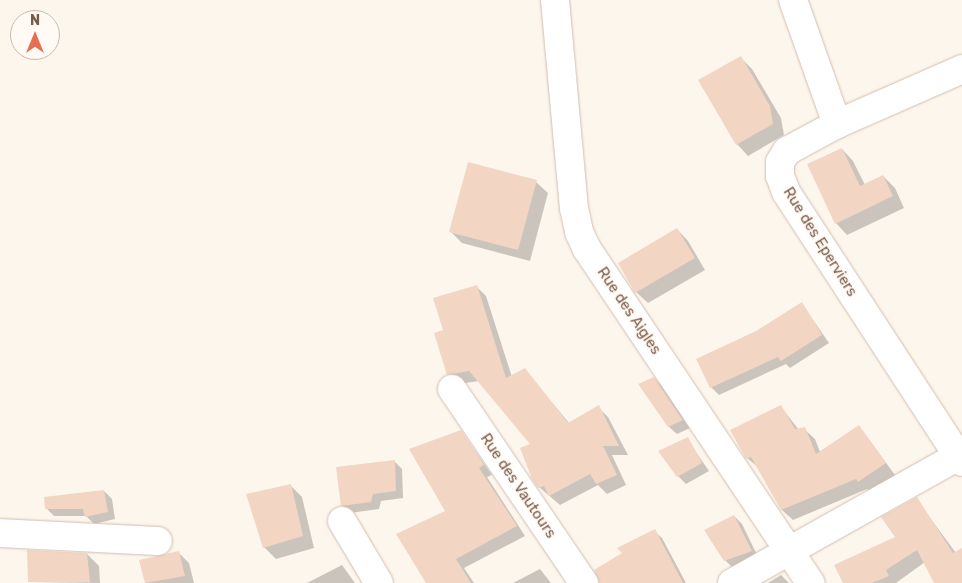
<!DOCTYPE html>
<html>
<head>
<meta charset="utf-8">
<style>
  body { margin:0 }
  #map { position:relative; width:962px; height:583px; overflow:hidden; background:#fdf6ec; font-family:Rubik,sans-serif }
  div>[style] { position:absolute }
  .shadow>* { inset:0; background:#0003 }
  .building>* { inset:0; background:#f3d5c3 }
  .roads { filter:drop-shadow(0 0 1px #d1beb0) drop-shadow(0 0 1px #d1beb0) }
  .minor>* { height:28px; margin:-14px; padding:0 14px; transform-origin:14px; border-radius:14px; background:#fff }
  span { translate:-50% -50%; white-space:nowrap; text-align:center; line-height:1.15; -webkit-text-stroke:4px #fffaf3; paint-order:stroke }
  .street-label { font-size:15px; color:#7a5c4d }
  .north { position:absolute; left:10px; top:10px; width:50px; height:50px; box-sizing:border-box; background:#fffaf3; border:1px solid #cabbb1; border-radius:50%; rotate:0deg; font-size:14px; font-weight:700; line-height:20px; text-align:center; color:#7a5c4d }
  .north::after { content:''; display:block; margin:auto; width:18px; height:22px; background:#e76f51; clip-path:polygon(50% 0,100% 100%,50% 72%,0 100%) }
</style>
</head>
<body>
<div id="map">
  <div class="shadow">
    <i style="clip-path:polygon(741px 58px,752px 69px,781px 118px,784px 135px,748px 156px,737px 144px)"></i>
    <i style="clip-path:polygon(842px 149px,853px 161px,865px 185px,883px 176px,895px 188px,904px 208px,847px 235px,836px 223px)"></i>
    <i style="clip-path:polygon(536px 182px,548px 193px,530px 261px,462px 243px,451px 232px)"></i>
    <i style="clip-path:polygon(677px 229px,688px 241px,705px 270px,648px 303px,636px 292px)"></i>
    <i style="clip-path:polygon(476px 286px,486px 296px,512px 377px,525px 370px,569px 423px,598px 407px,608px 417px,628px 455px,612px 455px,626px 485px,607px 494px,598px 485px,560px 505px,539px 487px,532px 445px,479px 381px,458px 384px,448px 374px,445px 331px)"></i>
    <i style="clip-path:polygon(802px 304px,829px 343px,790px 368px,786px 364px,719px 395px,711px 387px,757px 332px)"></i>
    <i style="clip-path:polygon(654px 378px,662px 386px,690px 428px,677px 434px,669px 427px)"></i>
    <i style="clip-path:polygon(781px 407px,799px 430px,804px 429px,815px 439px,820px 452px,859px 426px,895px 475px,870px 492px,867px 489px,793px 520px,782px 510px,759px 468px,747px 458px)"></i>
    <i style="clip-path:polygon(461px 431px,492px 475px,487px 477px,525px 536px,464px 568px,474px 583px,428px 583px,446px 511px)"></i>
    <i style="clip-path:polygon(687px 439px,709px 471px,686px 484px,678px 476px)"></i>
    <i style="clip-path:polygon(394px 461px,402px 469px,403px 498px,381px 501px,379px 509px,350px 513px,342px 505px)"></i>
    <i style="clip-path:polygon(291px 486px,302px 497px,314px 548px,276px 559px,264px 547px)"></i>
    <i style="clip-path:polygon(104px 491px,112px 499px,115px 519px,94px 524px,86px 516px,54px 516px,46px 508px)"></i>
    <i style="clip-path:polygon(916px 499px,956px 553px,962px 553px,962px 583px,935px 583px,925px 562px,896px 583px,844px 583px,897px 538px)"></i>
    <i style="clip-path:polygon(734px 516px,742px 524px,759px 559px,733px 568px,725px 560px)"></i>
    <i style="clip-path:polygon(654px 531px,662px 538px,686px 583px,599px 583px,623px 553px)"></i>
    <i style="clip-path:polygon(178px 552px,189px 563px,194px 583px,146px 583px,140px 561px)"></i>
    <i style="clip-path:polygon(87px 554px,99px 566px,100px 583px,29px 582px)"></i>
    <i style="clip-path:polygon(342px 565px,355px 583px,307px 583px)"></i>
    <i style="clip-path:polygon(540px 569px,551px 583px,513px 583px)"></i>
    <i style="clip-path:polygon(781px 575px,789px 583px,768px 583px)"></i>
  </div>
  <div class="building">
    <i style="clip-path:polygon(741px 56px,770px 106px,773px 124px,736px 145px,698px 80px)"></i>
    <i style="clip-path:polygon(842px 148px,860px 186px,883px 175px,893px 196px,835px 224px,807px 164px)"></i>
    <i style="clip-path:polygon(468px 162px,537px 180px,518px 250px,449px 232px)"></i>
    <i style="clip-path:polygon(677px 228px,695px 258px,635px 293px,618px 263px)"></i>
    <i style="clip-path:polygon(477px 285px,506px 378px,525px 368px,568px 423px,599px 405px,619px 446px,603px 446px,617px 475px,596px 484px,590px 474px,549px 496px,544px 486px,538px 488px,532px 479px,520px 448px,530px 444px,469px 371px,447px 375px,434px 333px,443px 330px,433px 298px)"></i>
    <i style="clip-path:polygon(802px 302px,822px 335px,781px 361px,778px 357px,710px 388px,696px 359px,756px 331px)"></i>
    <i style="clip-path:polygon(654px 377px,683px 420px,668px 427px,638px 384px)"></i>
    <i style="clip-path:polygon(781px 405px,795px 429px,805px 427px,816px 454px,859px 425px,886px 463px,858px 482px,856px 479px,781px 510px,751px 457px,746px 459px,730px 430px)"></i>
    <i style="clip-path:polygon(461px 430px,484px 465px,479px 468px,517px 526px,456px 559px,471px 583px,426px 583px,396px 534px,445px 511px,409px 449px)"></i>
    <i style="clip-path:polygon(688px 437px,702px 463px,677px 477px,658px 451px)"></i>
    <i style="clip-path:polygon(395px 460px,396px 491px,373px 494px,371px 502px,341px 506px,336px 467px)"></i>
    <i style="clip-path:polygon(291px 484px,303px 536px,263px 548px,246px 494px)"></i>
    <i style="clip-path:polygon(104px 490px,108px 512px,85px 517px,83px 509px,45px 509px,44px 497px)"></i>
    <i style="clip-path:polygon(917px 497px,953px 553px,962px 548px,962px 583px,934px 583px,917px 550px,886px 570px,889px 576px,872px 583px,843px 583px,834px 565px,895px 537px,881px 517px)"></i>
    <i style="clip-path:polygon(734px 515px,752px 551px,724px 561px,704px 530px)"></i>
    <i style="clip-path:polygon(655px 529px,683px 583px,599px 583px,594px 570px,622px 553px,617px 548px)"></i>
    <i style="clip-path:polygon(27px 550px,87px 553px,90px 582px,28px 582px)"></i>
    <i style="clip-path:polygon(179px 551px,185px 576px,145px 583px,139px 560px)"></i>
  </div>
  <div class="roads">
    <div class="minor">
      <i style="left:555px;top:0;width:209px;rotate:84.8deg"></i>
      <i style="left:574px;top:208px;width:25px;rotate:78deg"></i>
      <i style="left:579px;top:232px;width:19px;rotate:65deg"></i>
      <i style="left:587px;top:249px;width:402px;rotate:56.2deg"></i>
      <i style="left:793px;top:0;width:132px;rotate:70.5deg"></i>
      <i style="left:837px;top:124px;width:57px;rotate:151.6deg"></i>
      <i style="left:787px;top:151px;width:13px;rotate:122deg"></i>
      <i style="left:780px;top:162px;width:14px;rotate:90deg"></i>
      <i style="left:780px;top:176px;width:17px;rotate:69deg"></i>
      <i style="left:786px;top:192px;width:322px;rotate:56.9deg"></i>
      <i style="left:837px;top:124px;width:137px;rotate:-23.7deg"></i>
      <i style="left:452px;top:389px;width:235px;rotate:55.8deg"></i>
      <i style="left:342px;top:521px;width:72px;rotate:59.2deg"></i>
      <i style="left:0;top:533px;width:158px;rotate:2.9deg"></i>
      <i style="left:732px;top:583px;width:259px;rotate:-29.3deg"></i>
    </div>
  </div>
  <div class="street-label">
    <span style="left:820px;top:242px;rotate:58deg">Rue des Eperviers</span>
    <span style="left:629px;top:311px;rotate:56deg">Rue des Aigles</span>
    <span style="left:518px;top:486px;rotate:56deg">Rue des Vautours</span>
  </div>
  <div class="north">N</div>
</div>
</body>
</html>
